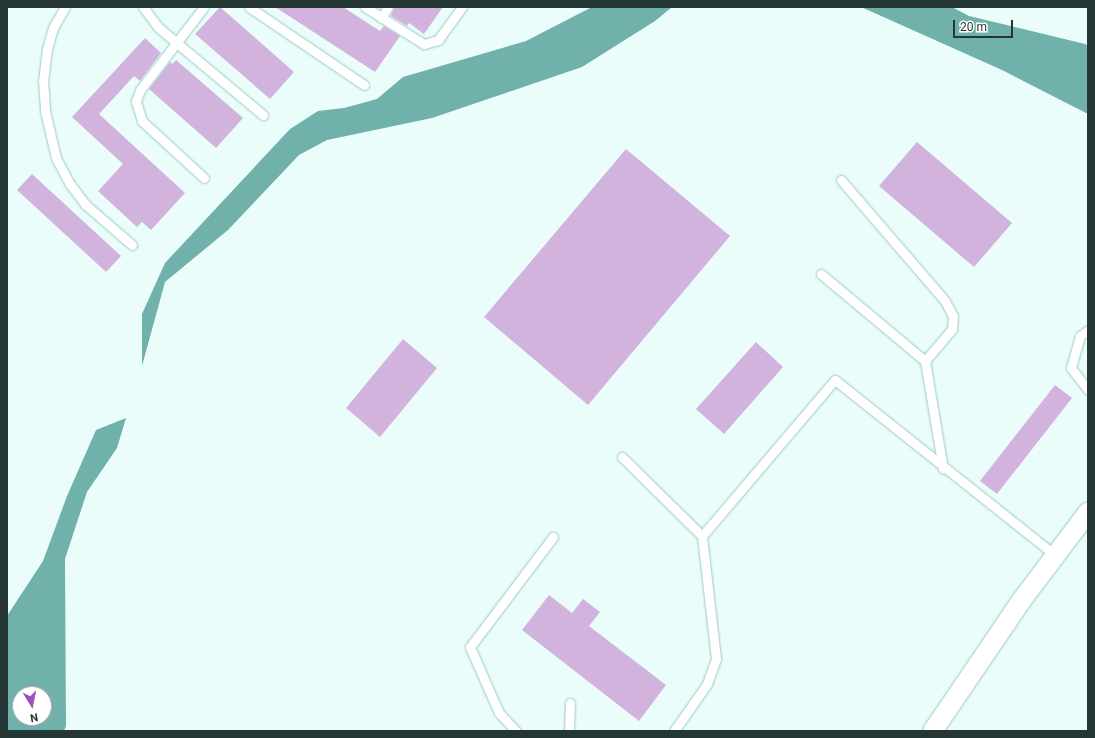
<!DOCTYPE html>
<html>
<head>
<meta charset="utf-8">
<style>
  body { margin:0 }
  #map { position:relative; width:1095px; height:738px; overflow:hidden; background:#eafdfb; font-family:Roboto,sans-serif }
  div>[style] { position:absolute }
  .water>* { inset:0; background:#70b2ab }
  .building>* { inset:0; background:#d1b3de }
  .roads { filter:drop-shadow(0 0 1px #9bcac4) drop-shadow(0 0 1px #9bcac4) }
  .lane>* { height:9px; margin:-4.5px; padding:0 4.5px; transform-origin:4.5px; border-radius:4.5px; background:#fff }
  .street>* { height:19px; margin:-9.5px; padding:0 9.5px; transform-origin:9.5px; border-radius:9.5px; background:#fff }
  span { translate:-50% -50%; white-space:nowrap; text-align:center; line-height:1.15; -webkit-text-stroke:3px #fff; paint-order:stroke }
  .frame { position:absolute; inset:0; border:8px solid #243735; pointer-events:none }
  .north { position:absolute; left:12px; top:686px; width:40px; height:40px; box-sizing:border-box; background:#fff; border:1px solid #a7afae; border-radius:50%; rotate:170deg; font-size:11px; font-weight:700; line-height:16px; text-align:center; color:#243735 }
  .north::after { content:''; display:block; margin:auto; width:14px; height:18px; background:#9f4fbf; clip-path:polygon(50% 0,100% 100%,50% 72%,0 100%) }
  .scale { position:absolute; left:953px; top:20px; width:60px; height:18px; box-sizing:border-box; border:2px solid #243735; border-top:0; padding-left:5px; font-size:12px; line-height:14px; white-space:nowrap; color:#243735; -webkit-text-stroke:3px #fff; paint-order:stroke }
</style>
</head>
<body>
<div id="map">
  <div class="water">
    <i style="clip-path:polygon(592px 7px,672px 7px,655px 21px,582px 67px,432px 118px,327px 140px,299px 155px,228px 230px,165px 282px,142px 366px,142px 314px,165px 263px,290px 129px,318px 111px,344px 108px,377px 99px,403px 77px,526px 41px)"></i>
    <i style="clip-path:polygon(861px 7px,952px 7px,969px 16px,1085px 44px,1088px 46px,1088px 114px,1002px 70px)"></i>
    <i style="clip-path:polygon(evenodd,126px 418px,117px 448px,87px 492px,65px 559px,66px 726px,64px 731px,7px 731px,7px 616px,43px 561px,67px 496px,96px 430px,126px 418px,20px 694px,44px 694px,44px 718px,20px 718px,20px 694px)"></i>
  </div>
  <div class="building">
    <i style="clip-path:polygon(220px 7px,294px 72px,270px 99px,195px 34px)"></i>
    <i style="clip-path:polygon(275px 7px,343px 7px,380px 31px,384px 26px,400px 36px,375px 72px)"></i>
    <i style="clip-path:polygon(394px 7px,443px 7px,424px 34px,409px 23px,407px 26px,391px 16px)"></i>
    <i style="clip-path:polygon(145px 38px,161px 53px,140px 81px,134px 76px,99px 114px,185px 193px,151px 230px,142px 222px,137px 227px,98px 191px,123px 164px,72px 117px)"></i>
    <i style="clip-path:polygon(176px 60px,243px 118px,216px 148px,149px 89px,170px 62px,172px 64px)"></i>
    <i style="clip-path:polygon(917px 142px,1012px 223px,974px 267px,879px 186px)"></i>
    <i style="clip-path:polygon(626px 149px,730px 236px,588px 405px,484px 317px)"></i>
    <i style="clip-path:polygon(32px 174px,121px 256px,106px 272px,17px 190px)"></i>
    <i style="clip-path:polygon(403px 339px,437px 368px,380px 437px,346px 408px)"></i>
    <i style="clip-path:polygon(756px 342px,783px 367px,724px 434px,696px 409px)"></i>
    <i style="clip-path:polygon(1055px 385px,1072px 398px,997px 494px,980px 481px)"></i>
    <i style="clip-path:polygon(549px 595px,572px 613px,583px 599px,600px 612px,589px 626px,666px 685px,639px 721px,522px 630px)"></i>
  </div>
  <div class="roads">
    <div class="lane">
      <i style="left:65px;top:7px;width:24px;rotate:120deg"></i>
      <i style="left:53px;top:28px;width:22px;rotate:106deg"></i>
      <i style="left:47px;top:49px;width:31px;rotate:97deg"></i>
      <i style="left:43px;top:80px;width:31px;rotate:86deg"></i>
      <i style="left:45px;top:111px;width:48px;rotate:76.8deg"></i>
      <i style="left:56px;top:158px;width:30px;rotate:62deg"></i>
      <i style="left:70px;top:184px;width:26px;rotate:53deg"></i>
      <i style="left:86px;top:205px;width:61px;rotate:41deg"></i>
      <i style="left:143px;top:7px;width:26px;rotate:53deg"></i>
      <i style="left:159px;top:28px;width:136px;rotate:39.9deg"></i>
      <i style="left:249px;top:7px;width:139px;rotate:34.1deg"></i>
      <i style="left:365px;top:7px;width:70px;rotate:32.1deg"></i>
      <i style="left:424px;top:44px;width:15px;rotate:-16deg"></i>
      <i style="left:438px;top:40px;width:41px;rotate:-54deg"></i>
      <i style="left:381px;top:18px;width:13px;rotate:-58deg"></i>
      <i style="left:204px;top:178px;width:84px;rotate:-137.4deg"></i>
      <i style="left:142px;top:121px;width:21px;rotate:-107deg"></i>
      <i style="left:136px;top:101px;width:12px;rotate:-70deg"></i>
      <i style="left:140px;top:90px;width:105px;rotate:-52.4deg"></i>
      <i style="left:841px;top:180px;width:160px;rotate:49.3deg"></i>
      <i style="left:945px;top:301px;width:17px;rotate:62deg"></i>
      <i style="left:953px;top:316px;width:13px;rotate:94deg"></i>
      <i style="left:952px;top:329px;width:42px;rotate:130.2deg"></i>
      <i style="left:821px;top:274px;width:136px;rotate:39.9deg"></i>
      <i style="left:925px;top:361px;width:109px;rotate:80.5deg"></i>
      <i style="left:1088px;top:330px;width:10px;rotate:143deg"></i>
      <i style="left:1080px;top:336px;width:33px;rotate:106deg"></i>
      <i style="left:1071px;top:368px;width:28px;rotate:52deg"></i>
      <i style="left:622px;top:457px;width:112px;rotate:44.6deg"></i>
      <i style="left:702px;top:536px;width:124px;rotate:83.5deg"></i>
      <i style="left:716px;top:659px;width:27px;rotate:110deg"></i>
      <i style="left:707px;top:684px;width:57px;rotate:125.1deg"></i>
      <i style="left:702px;top:536px;width:205px;rotate:-49.6deg"></i>
      <i style="left:835px;top:380px;width:281px;rotate:38.5deg"></i>
      <i style="left:516px;top:731px;width:25px;rotate:-133deg"></i>
      <i style="left:499px;top:713px;width:72px;rotate:-113.7deg"></i>
      <i style="left:470px;top:647px;width:138px;rotate:-53deg"></i>
      <i style="left:569px;top:731px;width:28px;rotate:-88deg"></i>
    </div>
    <div class="street">
      <i style="left:932px;top:731px;width:158px;rotate:-55.8deg"></i>
      <i style="left:1021px;top:600px;width:111px;rotate:-53deg"></i>
    </div>
  </div>
  <div class="frame"></div>
  <div class="north">N</div>
  <div class="scale">20 m</div>
</div>
</body>
</html>
